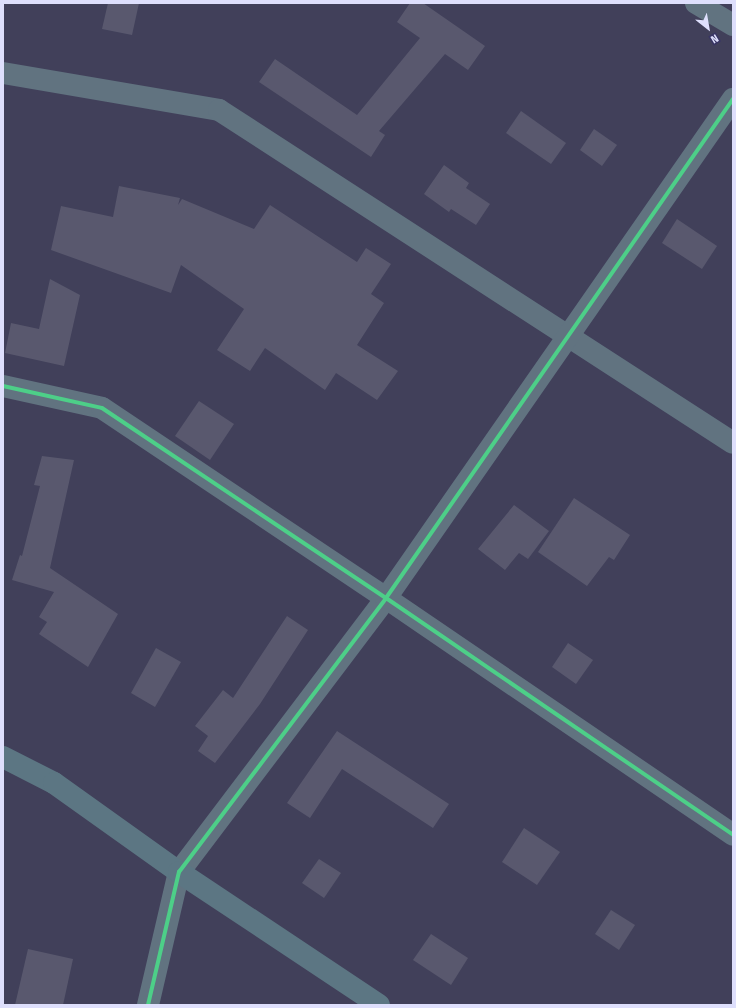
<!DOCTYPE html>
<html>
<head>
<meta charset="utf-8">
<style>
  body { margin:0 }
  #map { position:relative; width:736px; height:1008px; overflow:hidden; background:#41405a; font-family:"Fira Sans Condensed",sans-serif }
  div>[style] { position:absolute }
  .building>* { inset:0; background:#59586e }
  .minor>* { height:22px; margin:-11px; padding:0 11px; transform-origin:11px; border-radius:11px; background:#617380 }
  .secondary>* { height:22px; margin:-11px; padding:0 11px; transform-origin:11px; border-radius:11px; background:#5c7683 }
  .cycleway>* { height:4px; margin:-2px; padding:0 2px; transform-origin:2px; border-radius:2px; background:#4dcf88 }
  span { translate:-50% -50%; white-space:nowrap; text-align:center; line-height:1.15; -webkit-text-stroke:3.5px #383564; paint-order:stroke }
  .frame { position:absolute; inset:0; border:4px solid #dedffc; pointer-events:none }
  .north { position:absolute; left:688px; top:8px; width:40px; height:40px; -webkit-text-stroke:3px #383564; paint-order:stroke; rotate:149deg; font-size:11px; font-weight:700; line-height:16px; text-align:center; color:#dedffc }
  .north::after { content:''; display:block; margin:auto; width:14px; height:18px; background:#dedffc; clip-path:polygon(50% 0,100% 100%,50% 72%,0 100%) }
</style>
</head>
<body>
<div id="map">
  <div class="building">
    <i style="clip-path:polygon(108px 3px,139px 3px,132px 35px,102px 29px)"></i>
    <i style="clip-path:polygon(410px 3px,423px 3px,485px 46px,468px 70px,445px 54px,379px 131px,385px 135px,371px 157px,259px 82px,275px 59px,357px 115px,420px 38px,397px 22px)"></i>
    <i style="clip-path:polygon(521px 111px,566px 143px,551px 164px,506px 133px)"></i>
    <i style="clip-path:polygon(594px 129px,617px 145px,602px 166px,580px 150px)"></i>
    <i style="clip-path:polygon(444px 165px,469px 183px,466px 188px,490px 204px,476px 225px,451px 209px,449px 212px,424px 194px)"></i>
    <i style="clip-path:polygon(119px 186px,180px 198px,178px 205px,182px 199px,254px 229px,270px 205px,357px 262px,366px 248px,391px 264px,371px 294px,384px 303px,357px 345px,398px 371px,377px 400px,336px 373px,325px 390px,265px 348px,250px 371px,217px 350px,244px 309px,181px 265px,171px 293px,51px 250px,61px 206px,113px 217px)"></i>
    <i style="clip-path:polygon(677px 219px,717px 246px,702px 269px,662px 243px)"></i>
    <i style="clip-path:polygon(50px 279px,80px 295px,64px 366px,5px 353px,11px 323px,39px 329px)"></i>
    <i style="clip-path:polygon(199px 401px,234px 424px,210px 460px,175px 436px)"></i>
    <i style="clip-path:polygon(42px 456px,74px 460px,50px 568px,118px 614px,88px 667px,39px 634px,47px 622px,39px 617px,54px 592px,12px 580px,20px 555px,22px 556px,40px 486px,34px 485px)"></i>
    <i style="clip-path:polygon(574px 498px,630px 535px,614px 560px,609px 557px,587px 586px,538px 552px)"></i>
    <i style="clip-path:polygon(514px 505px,549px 531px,528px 559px,519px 553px,505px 570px,478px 549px)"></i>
    <i style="clip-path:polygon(287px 616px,308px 630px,260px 704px,215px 763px,198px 751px,208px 736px,195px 726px,223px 690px,233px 698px)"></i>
    <i style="clip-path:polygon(568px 643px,593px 660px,576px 684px,552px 667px)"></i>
    <i style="clip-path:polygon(156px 648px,181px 662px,155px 707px,131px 693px)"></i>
    <i style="clip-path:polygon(337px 731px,449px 804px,433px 828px,342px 769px,310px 818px,287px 803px)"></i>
    <i style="clip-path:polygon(524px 828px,560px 852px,537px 885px,502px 862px)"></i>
    <i style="clip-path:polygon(319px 859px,341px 873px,324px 898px,302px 883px)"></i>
    <i style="clip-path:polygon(611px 910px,635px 925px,619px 950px,595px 934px)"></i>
    <i style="clip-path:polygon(431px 934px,468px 958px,451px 985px,413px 960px)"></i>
    <i style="clip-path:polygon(28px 949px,73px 959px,63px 1005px,15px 1005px)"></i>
  </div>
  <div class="minor">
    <i style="left:696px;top:3px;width:43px;rotate:30.7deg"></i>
    <i style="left:3px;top:73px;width:219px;rotate:9.7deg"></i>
    <i style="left:219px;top:110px;width:612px;rotate:32.94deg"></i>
    <i style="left:3px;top:386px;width:101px;rotate:12.5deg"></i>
    <i style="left:102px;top:408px;width:342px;rotate:33.8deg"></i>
    <i style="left:386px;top:598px;width:420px;rotate:34.3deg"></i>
    <i style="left:148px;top:1005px;width:137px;rotate:-76.9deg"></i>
    <i style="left:179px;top:872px;width:343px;rotate:-52.9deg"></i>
    <i style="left:386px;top:598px;width:608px;rotate:-55.19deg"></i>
  </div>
  <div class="secondary">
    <i style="left:3px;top:757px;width:57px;rotate:27deg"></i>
    <i style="left:54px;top:783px;width:153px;rotate:35.5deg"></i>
    <i style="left:179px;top:872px;width:240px;rotate:33.6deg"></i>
  </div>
  <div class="cycleway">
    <i style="left:3px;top:386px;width:101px;rotate:12.5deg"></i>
    <i style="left:102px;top:408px;width:342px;rotate:33.8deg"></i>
    <i style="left:386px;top:598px;width:420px;rotate:34.3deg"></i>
    <i style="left:148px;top:1005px;width:137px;rotate:-76.9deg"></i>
    <i style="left:179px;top:872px;width:343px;rotate:-52.9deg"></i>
    <i style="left:386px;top:598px;width:608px;rotate:-55.19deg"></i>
  </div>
  <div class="frame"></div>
  <div class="north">N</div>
</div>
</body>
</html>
